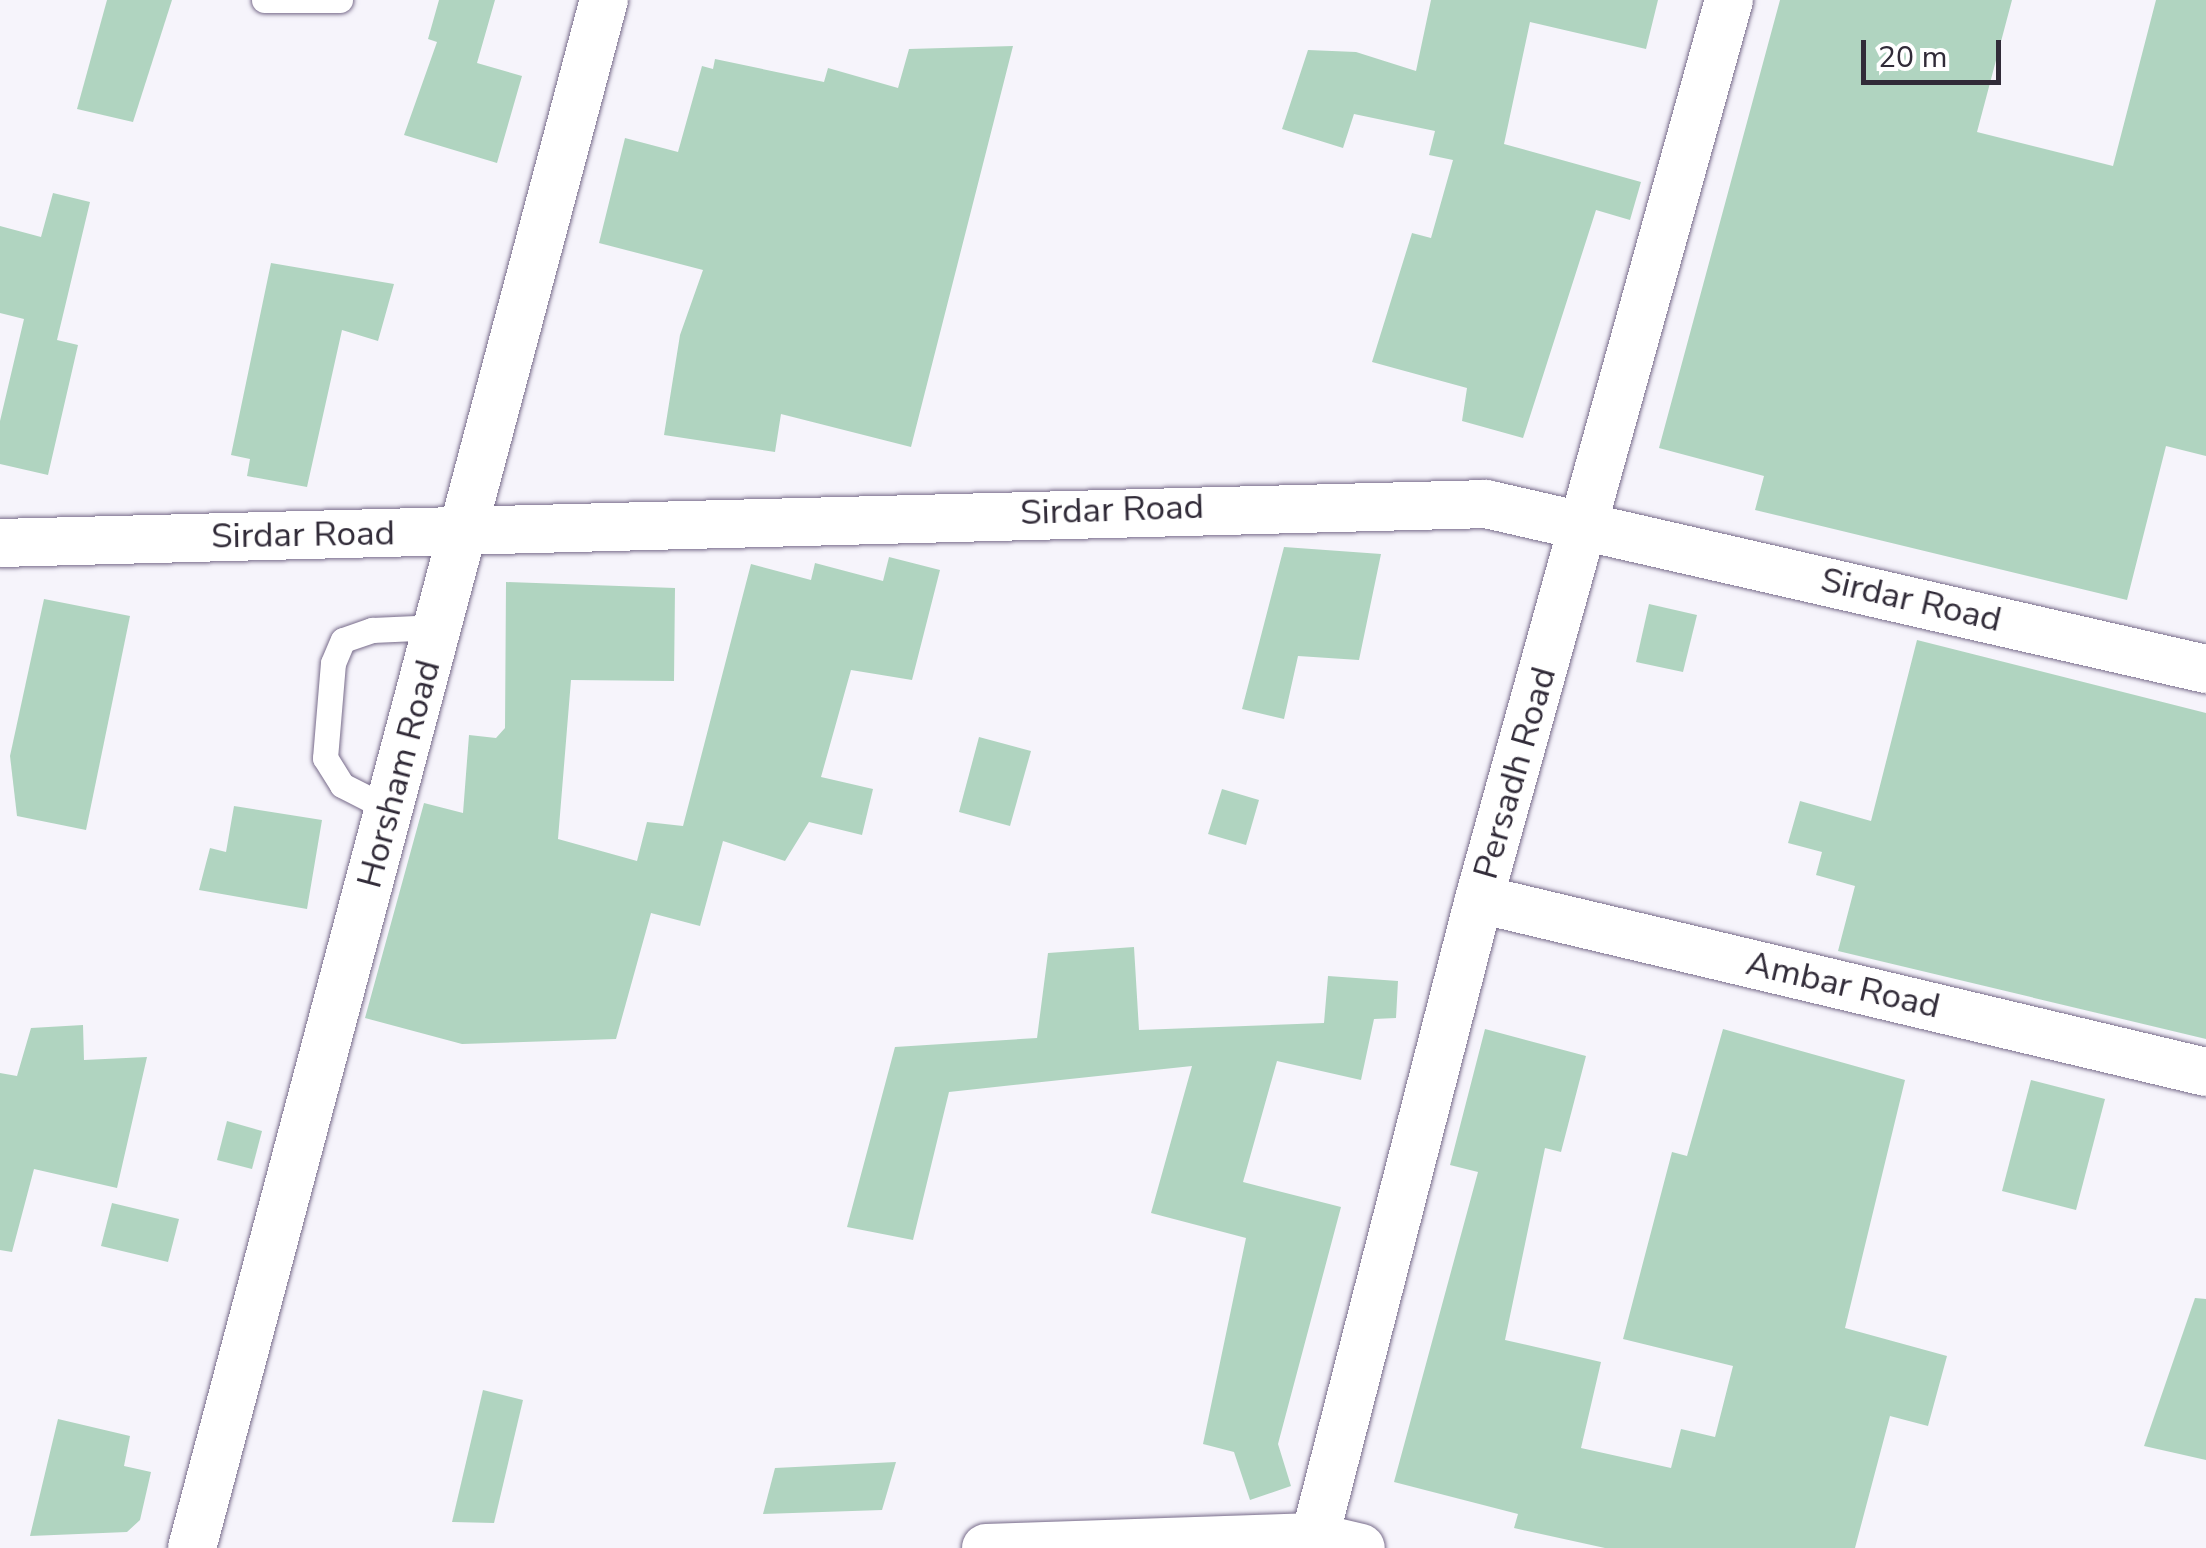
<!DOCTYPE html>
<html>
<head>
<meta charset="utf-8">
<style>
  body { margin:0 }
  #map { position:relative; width:2206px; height:1548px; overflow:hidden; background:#f6f4fb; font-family:"Nunito Sans",sans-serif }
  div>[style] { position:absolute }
  .building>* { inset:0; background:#b0d4c0 }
  .roads { filter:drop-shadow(0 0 2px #776b8a) drop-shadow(0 0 2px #776b8a) }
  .service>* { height:25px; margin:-12.5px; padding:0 12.5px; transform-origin:12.5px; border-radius:12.5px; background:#fff }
  .minor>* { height:48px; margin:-24px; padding:0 24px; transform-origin:24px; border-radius:24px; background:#fff }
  span { translate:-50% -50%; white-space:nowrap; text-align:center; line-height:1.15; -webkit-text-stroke:8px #fff; paint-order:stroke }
  .street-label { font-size:35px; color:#312b38 }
  .scale { position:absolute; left:1861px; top:40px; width:140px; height:45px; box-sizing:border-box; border:5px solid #312b38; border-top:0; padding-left:12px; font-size:30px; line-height:35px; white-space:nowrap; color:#312b38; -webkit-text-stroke:8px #fff; paint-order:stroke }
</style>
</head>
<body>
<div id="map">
  <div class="building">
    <i style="clip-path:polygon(107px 0,172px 0,133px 122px,77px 109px)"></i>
    <i style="clip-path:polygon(439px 0,495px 0,477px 63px,522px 76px,497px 163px,404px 135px,437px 42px,428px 39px)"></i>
    <i style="clip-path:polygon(1431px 0,1658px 0,1646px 49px,1530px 22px,1504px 144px,1641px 182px,1630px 220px,1596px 210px,1523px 438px,1462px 421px,1467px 388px,1372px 362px,1412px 233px,1431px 238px,1453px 160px,1429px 155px,1435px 131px,1354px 114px,1343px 148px,1282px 129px,1308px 50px,1356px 52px,1416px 71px)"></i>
    <i style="clip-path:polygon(1780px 0,2012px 0,1977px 132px,2113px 166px,2156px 0,2206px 0,2206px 456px,2166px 446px,2127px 600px,1755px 510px,1764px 476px,1659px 448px)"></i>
    <i style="clip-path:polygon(1013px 46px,911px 447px,781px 414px,775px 452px,664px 435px,680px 335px,703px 270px,599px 243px,625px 138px,678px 152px,702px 66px,713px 69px,715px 59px,824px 82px,828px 68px,898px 88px,909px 49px)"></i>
    <i style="clip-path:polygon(53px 193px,90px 202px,57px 340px,78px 345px,48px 475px,0 464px,0 421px,24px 319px,0 313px,0 226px,41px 237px)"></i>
    <i style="clip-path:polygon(271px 263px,394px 284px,378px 341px,342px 330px,307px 487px,247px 476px,250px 459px,231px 455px)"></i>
    <i style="clip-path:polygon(1284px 547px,1381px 554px,1359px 660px,1298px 656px,1284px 719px,1242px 709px)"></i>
    <i style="clip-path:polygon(889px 557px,940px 570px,912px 680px,851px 670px,821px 777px,873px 789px,862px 835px,809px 822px,785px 861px,723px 841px,700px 926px,651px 913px,616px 1039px,462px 1044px,365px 1018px,424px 803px,463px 813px,469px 735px,496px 738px,505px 728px,506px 582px,675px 588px,674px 681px,571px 680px,558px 839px,637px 861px,647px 822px,683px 826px,751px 564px,811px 580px,815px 563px,883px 581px)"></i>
    <i style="clip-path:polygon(44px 599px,130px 616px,86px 830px,17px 816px,10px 756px)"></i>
    <i style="clip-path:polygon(1649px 604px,1697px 615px,1683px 672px,1636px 662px)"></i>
    <i style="clip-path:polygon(1917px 640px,2206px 713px,2206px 1039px,1838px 951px,1855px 886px,1816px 875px,1822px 852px,1788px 843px,1800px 801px,1871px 821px)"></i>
    <i style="clip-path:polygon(979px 737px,1031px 751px,1010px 826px,959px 812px)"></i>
    <i style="clip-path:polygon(1222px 789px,1259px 800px,1246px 845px,1208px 834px)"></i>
    <i style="clip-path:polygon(234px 806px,322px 820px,307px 909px,199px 890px,210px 848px,226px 852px)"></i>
    <i style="clip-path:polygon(1134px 947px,1139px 1030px,1324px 1023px,1328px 976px,1398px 981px,1396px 1018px,1374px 1019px,1361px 1080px,1277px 1061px,1243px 1182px,1341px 1207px,1278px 1444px,1291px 1486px,1250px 1500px,1234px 1452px,1203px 1444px,1246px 1238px,1151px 1213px,1192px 1066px,949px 1092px,913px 1240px,847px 1227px,895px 1047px,1037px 1038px,1048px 953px)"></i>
    <i style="clip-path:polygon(83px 1025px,84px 1060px,147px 1057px,117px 1188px,34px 1169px,12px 1252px,0 1250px,0 1073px,17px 1076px,31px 1028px)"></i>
    <i style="clip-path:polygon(1485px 1029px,1586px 1056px,1561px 1152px,1545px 1148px,1505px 1340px,1601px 1362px,1581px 1448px,1671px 1468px,1681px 1429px,1715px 1437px,1733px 1366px,1623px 1339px,1672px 1152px,1687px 1156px,1723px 1029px,1905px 1080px,1845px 1328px,1947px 1356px,1928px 1426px,1890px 1416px,1855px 1548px,1605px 1548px,1514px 1528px,1518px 1514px,1394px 1482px,1478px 1172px,1450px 1165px)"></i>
    <i style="clip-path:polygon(2031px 1080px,2105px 1099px,2076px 1210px,2002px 1191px)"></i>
    <i style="clip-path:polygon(227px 1121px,262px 1131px,252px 1169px,217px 1160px)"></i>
    <i style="clip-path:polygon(112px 1203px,179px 1219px,168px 1262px,101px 1246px)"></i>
    <i style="clip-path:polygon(2195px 1298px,2206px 1299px,2206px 1460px,2144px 1446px)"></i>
    <i style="clip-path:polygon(483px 1390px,523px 1400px,494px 1523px,452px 1522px)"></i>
    <i style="clip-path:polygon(58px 1419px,130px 1436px,124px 1466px,151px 1472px,140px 1520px,127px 1532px,30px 1536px)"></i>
    <i style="clip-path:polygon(896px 1462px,882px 1510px,763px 1514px,775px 1468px)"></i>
  </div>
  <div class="roads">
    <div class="service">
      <i style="left:264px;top:0;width:76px"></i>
      <i style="left:391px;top:810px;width:55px;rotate:-153deg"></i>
      <i style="left:342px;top:785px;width:32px;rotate:-122deg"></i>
      <i style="left:325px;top:758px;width:95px;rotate:-85.2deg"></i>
      <i style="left:333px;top:663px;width:25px;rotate:-67deg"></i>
      <i style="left:343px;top:640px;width:31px;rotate:-19deg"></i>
      <i style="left:372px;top:630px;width:66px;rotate:-2.6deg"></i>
    </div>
    <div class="minor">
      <i style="left:0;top:543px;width:1487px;rotate:-1.5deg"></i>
      <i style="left:1486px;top:504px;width:739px;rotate:12.91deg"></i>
      <i style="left:1479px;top:899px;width:747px;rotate:13.39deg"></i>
      <i style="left:192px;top:1548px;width:1602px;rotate:-75.1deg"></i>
      <i style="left:986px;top:1548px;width:329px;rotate:-1.9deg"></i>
      <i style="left:1315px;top:1537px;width:47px;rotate:13.4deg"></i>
      <i style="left:1312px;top:1548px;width:670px;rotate:-75.57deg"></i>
      <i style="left:1479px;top:899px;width:933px;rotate:-74.46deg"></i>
    </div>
  </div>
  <div class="street-label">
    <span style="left:1112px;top:510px;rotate:-2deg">Sirdar Road</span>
    <span style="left:303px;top:535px;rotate:-1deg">Sirdar Road</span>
    <span style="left:1911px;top:600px;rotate:13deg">Sirdar Road</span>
    <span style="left:1515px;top:773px;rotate:-74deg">Persadh Road</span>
    <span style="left:399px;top:774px;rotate:-75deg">Horsham Road</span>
    <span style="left:1843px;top:985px;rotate:13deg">Ambar Road</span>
  </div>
  <div class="scale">20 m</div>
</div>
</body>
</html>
